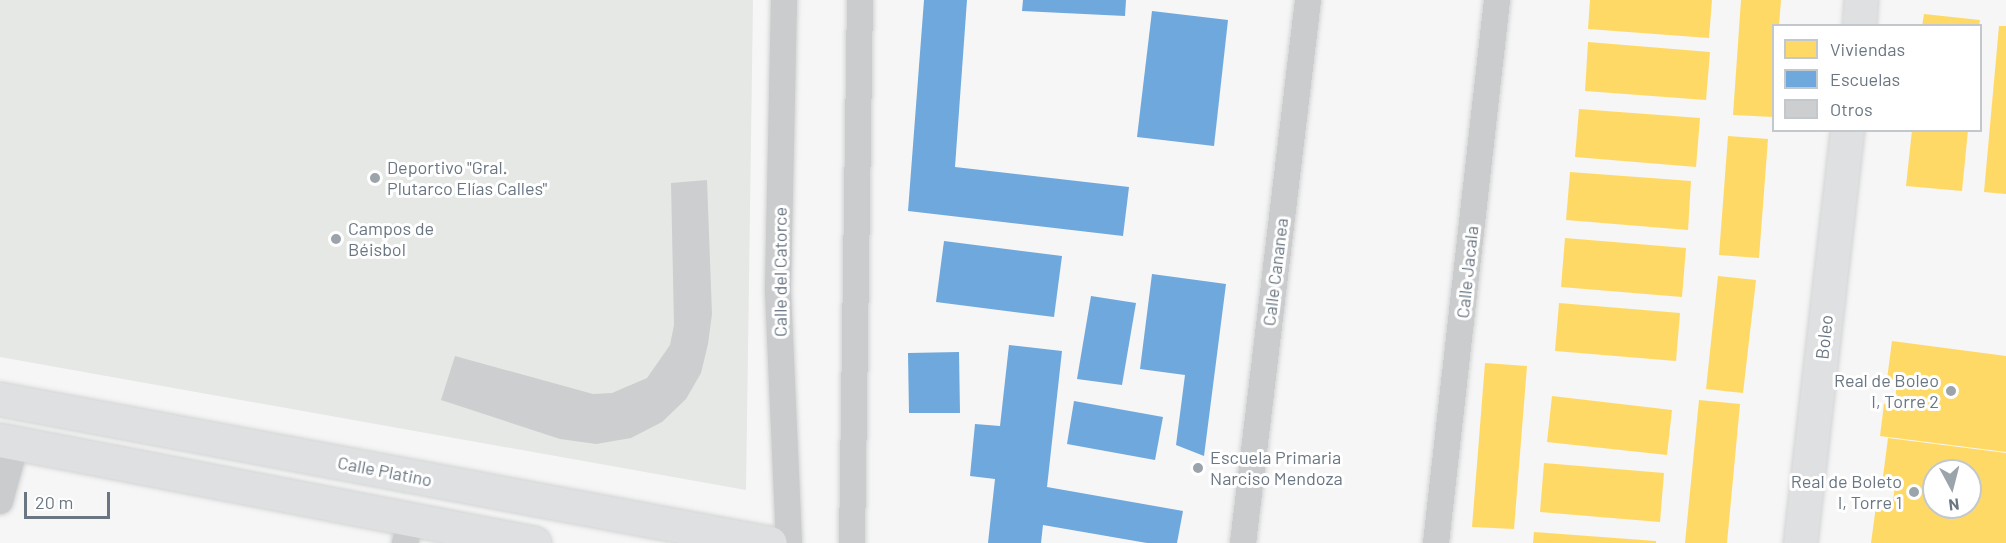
<!DOCTYPE html>
<html>
<head>
<meta charset="utf-8">
<style>
  body { margin:0 }
  #map { position:relative; width:2006px; height:543px; overflow:hidden; background:#f6f6f6; font-family:Barlow,sans-serif }
  div>[style] { position:absolute }
  .green>* { inset:0; background:#e5e8e4 }
  .homes>* { inset:0; background:#ffd966 }
  .schools>* { inset:0; background:#6fa8dc }
  .building>* { inset:0; background:#cdcecf }
  .roads { filter:drop-shadow(0 0 2px #d2d3d3) drop-shadow(0 0 2px #d2d3d3) }
  .street>* { height:26px; margin:-13px; padding:0 13px; transform-origin:13px; border-radius:13px; background:#cbcccd }
  .secondary>* { height:33px; margin:-16.5px; padding:0 16.5px; transform-origin:16.5px; border-radius:16.5px; background:#dfe0e1 }
  .primary>* { height:33px; margin:-16.5px; padding:0 16.5px; transform-origin:16.5px; border-radius:16.5px; background:#dfe0e1 }
  .dots>* { width:16px; height:16px; translate:-50% -50%; box-sizing:border-box; border:3px solid #fff; border-radius:50% }
  span { translate:-50% -50%; white-space:nowrap; text-align:center; line-height:1.15; -webkit-text-stroke:6px #fff; paint-order:stroke }
  .poi-label { font-size:18px; color:#6a7682 }
  .left { translate:0 -50%; text-align:left }
  .right { translate:-100% -50%; text-align:right }
  .street-label { font-size:18px; color:#6a7682 }
  .legend { position:absolute; left:1772px; top:24px; width:210px; height:108px; box-sizing:border-box; background:#fff; border:2px solid #c3c8cd; margin:0; padding:8px 10px; list-style:none; font-size:18px; color:#6a7682 }
  .legend li { display:flex; align-items:center; gap:12px; height:30px }
  .legend b { width:30px; border:2px solid #c3c8cd }
  .north { position:absolute; left:1922px; top:459px; width:60px; height:60px; box-sizing:border-box; background:#fff; border:2px solid #c3c8cd; border-radius:50%; rotate:173deg; font-size:16px; font-weight:700; line-height:24px; text-align:center; color:#6a7682 }
  .north::after { content:''; display:block; margin:auto; width:21px; height:27px; background:#9ba3ab; clip-path:polygon(50% 0,100% 100%,50% 72%,0 100%) }
  .scale { position:absolute; left:24px; top:492px; width:86px; height:27px; box-sizing:border-box; border:3px solid #6a7682; border-top:0; padding-left:8px; font-size:18px; line-height:21px; white-space:nowrap; color:#6a7682; -webkit-text-stroke:4px #fff; paint-order:stroke }
</style>
</head>
<body>
<div id="map">
  <div class="green">
    <i style="clip-path:polygon(0 0,753px 0,746px 490px,0 357px)"></i>
  </div>
  <div class="homes">
    <i style="clip-path:polygon(1590px 0,1712px 0,1709px 38px,1588px 29px)"></i>
    <i style="clip-path:polygon(1741px 0,1781px 0,1779px 26px,1774px 26px,1773px 117px,1733px 115px)"></i>
    <i style="clip-path:polygon(1924px 14px,1980px 20px,1979px 26px,1922px 26px)"></i>
    <i style="clip-path:polygon(1999px 26px,2006px 26px,2006px 194px,1984px 192px)"></i>
    <i style="clip-path:polygon(1588px 42px,1710px 52px,1706px 100px,1585px 91px)"></i>
    <i style="clip-path:polygon(1579px 109px,1700px 118px,1696px 167px,1575px 157px)"></i>
    <i style="clip-path:polygon(1912px 130px,1968px 130px,1962px 191px,1906px 186px)"></i>
    <i style="clip-path:polygon(1728px 136px,1768px 139px,1759px 258px,1719px 255px)"></i>
    <i style="clip-path:polygon(1570px 172px,1691px 181px,1688px 230px,1566px 220px)"></i>
    <i style="clip-path:polygon(1565px 238px,1686px 248px,1682px 297px,1561px 287px)"></i>
    <i style="clip-path:polygon(1718px 276px,1756px 280px,1743px 393px,1706px 389px)"></i>
    <i style="clip-path:polygon(1559px 303px,1680px 313px,1676px 361px,1555px 351px)"></i>
    <i style="clip-path:polygon(1892px 341px,2006px 356px,2006px 452px,1880px 436px,1884px 404px,1895px 402px,1897px 380px,1887px 379px)"></i>
    <i style="clip-path:polygon(1485px 363px,1527px 366px,1514px 529px,1472px 527px)"></i>
    <i style="clip-path:polygon(1552px 396px,1672px 410px,1667px 455px,1547px 442px)"></i>
    <i style="clip-path:polygon(1699px 400px,1740px 404px,1727px 543px,1685px 543px)"></i>
    <i style="clip-path:polygon(evenodd,1888px 438px,2006px 453px,2006px 543px,1871px 543px,1877px 499px,1893px 501px,1895px 486px,1882px 484px,1888px 438px,1934px 471px,1970px 471px,1970px 507px,1934px 507px,1934px 471px)"></i>
    <i style="clip-path:polygon(1544px 463px,1664px 473px,1660px 522px,1540px 512px)"></i>
    <i style="clip-path:polygon(1534px 532px,1656px 541px,1656px 543px,1533px 543px)"></i>
  </div>
  <div class="schools">
    <i style="clip-path:polygon(924px 0,967px 0,955px 167px,1129px 187px,1123px 236px,908px 211px)"></i>
    <i style="clip-path:polygon(1023px 0,1126px 0,1125px 16px,1022px 11px)"></i>
    <i style="clip-path:polygon(1152px 11px,1228px 20px,1214px 146px,1137px 137px)"></i>
    <i style="clip-path:polygon(944px 241px,1062px 256px,1054px 317px,936px 302px)"></i>
    <i style="clip-path:polygon(1152px 274px,1226px 284px,1204px 456px,1176px 445px,1185px 375px,1140px 369px)"></i>
    <i style="clip-path:polygon(1091px 296px,1136px 303px,1122px 385px,1077px 379px)"></i>
    <i style="clip-path:polygon(1009px 345px,1062px 351px,1047px 487px,1183px 511px,1177px 543px,1147px 543px,1043px 525px,1041px 543px,988px 543px,995px 479px,970px 476px,975px 424px,1000px 426px)"></i>
    <i style="clip-path:polygon(959px 352px,960px 413px,909px 413px,908px 353px)"></i>
    <i style="clip-path:polygon(1074px 401px,1163px 417px,1155px 460px,1067px 444px)"></i>
  </div>
  <div class="building">
    <i style="clip-path:polygon(707px 180px,712px 314px,708px 344px,701px 373px,686px 399px,662px 422px,631px 438px,596px 444px,560px 439px,441px 400px,455px 356px,593px 394px,612px 393px,647px 378px,670px 345px,674px 325px,671px 183px)"></i>
  </div>
  <div class="roads">
    <div class="street">
      <i style="left:784px;top:0;width:291px;rotate:91.2deg"></i>
      <i style="left:778px;top:291px;width:252px;rotate:87.5deg"></i>
      <i style="left:0;top:501px;width:60px;rotate:-74.6deg"></i>
      <i style="left:405px;top:543px;width:25px;rotate:-76deg"></i>
      <i style="left:852px;top:543px;width:543px;rotate:-89.16deg"></i>
      <i style="left:1243px;top:543px;width:547px;rotate:-83.17deg"></i>
      <i style="left:1436px;top:543px;width:546px;rotate:-83.59deg"></i>
    </div>
    <div class="secondary">
      <i style="left:0;top:399px;width:783px;rotate:10.59deg"></i>
      <i style="left:0;top:440px;width:544px;rotate:10.92deg"></i>
    </div>
    <div class="primary">
      <i style="left:1859px;top:26px;width:26px;rotate:-86deg"></i>
      <i style="left:1800px;top:543px;width:416px;rotate:-83.5deg"></i>
    </div>
  </div>
  <div class="dots">
    <i style="left:375px;top:178px;background:#9ba3ab"></i>
    <i style="left:336px;top:239px;background:#9ba3ab"></i>
    <i style="left:1951px;top:391px;background:#9ba3ab"></i>
    <i style="left:1198px;top:468px;background:#9ba3ab"></i>
    <i style="left:1914px;top:492px;background:#9ba3ab"></i>
  </div>
  <div class="poi-label">
    <span class="left" style="left:387px;top:178px">Deportivo "Gral.<br>Plutarco Elías Calles"</span>
    <span class="left" style="left:348px;top:239px">Campos de<br>Béisbol</span>
    <span class="right" style="left:1939px;top:391px">Real de Boleo<br>I, Torre 2</span>
    <span class="left" style="left:1210px;top:468px">Escuela Primaria<br>Narciso Mendoza</span>
    <span class="right" style="left:1902px;top:492px">Real de Boleto<br>I, Torre 1</span>
  </div>
  <div class="street-label">
    <span style="left:780px;top:272px;rotate:-90deg">Calle del Catorce</span>
    <span style="left:1275px;top:272px;rotate:-83deg">Calle Cananea</span>
    <span style="left:1467px;top:272px;rotate:-84deg">Calle Jacala</span>
    <span style="left:1824px;top:337px;rotate:-84deg">Boleo</span>
    <span style="left:385px;top:471px;rotate:11deg">Calle Platino</span>
  </div>
  <ul class="legend">
  <li><b style="height:16px;background:#ffd966"></b>Viviendas</li>
  <li><b style="height:16px;background:#6fa8dc"></b>Escuelas</li>
  <li><b style="height:16px;background:#cdcecf"></b>Otros</li>
  </ul>
  <div class="north">N</div>
  <div class="scale">20 m</div>
</div>
</body>
</html>
